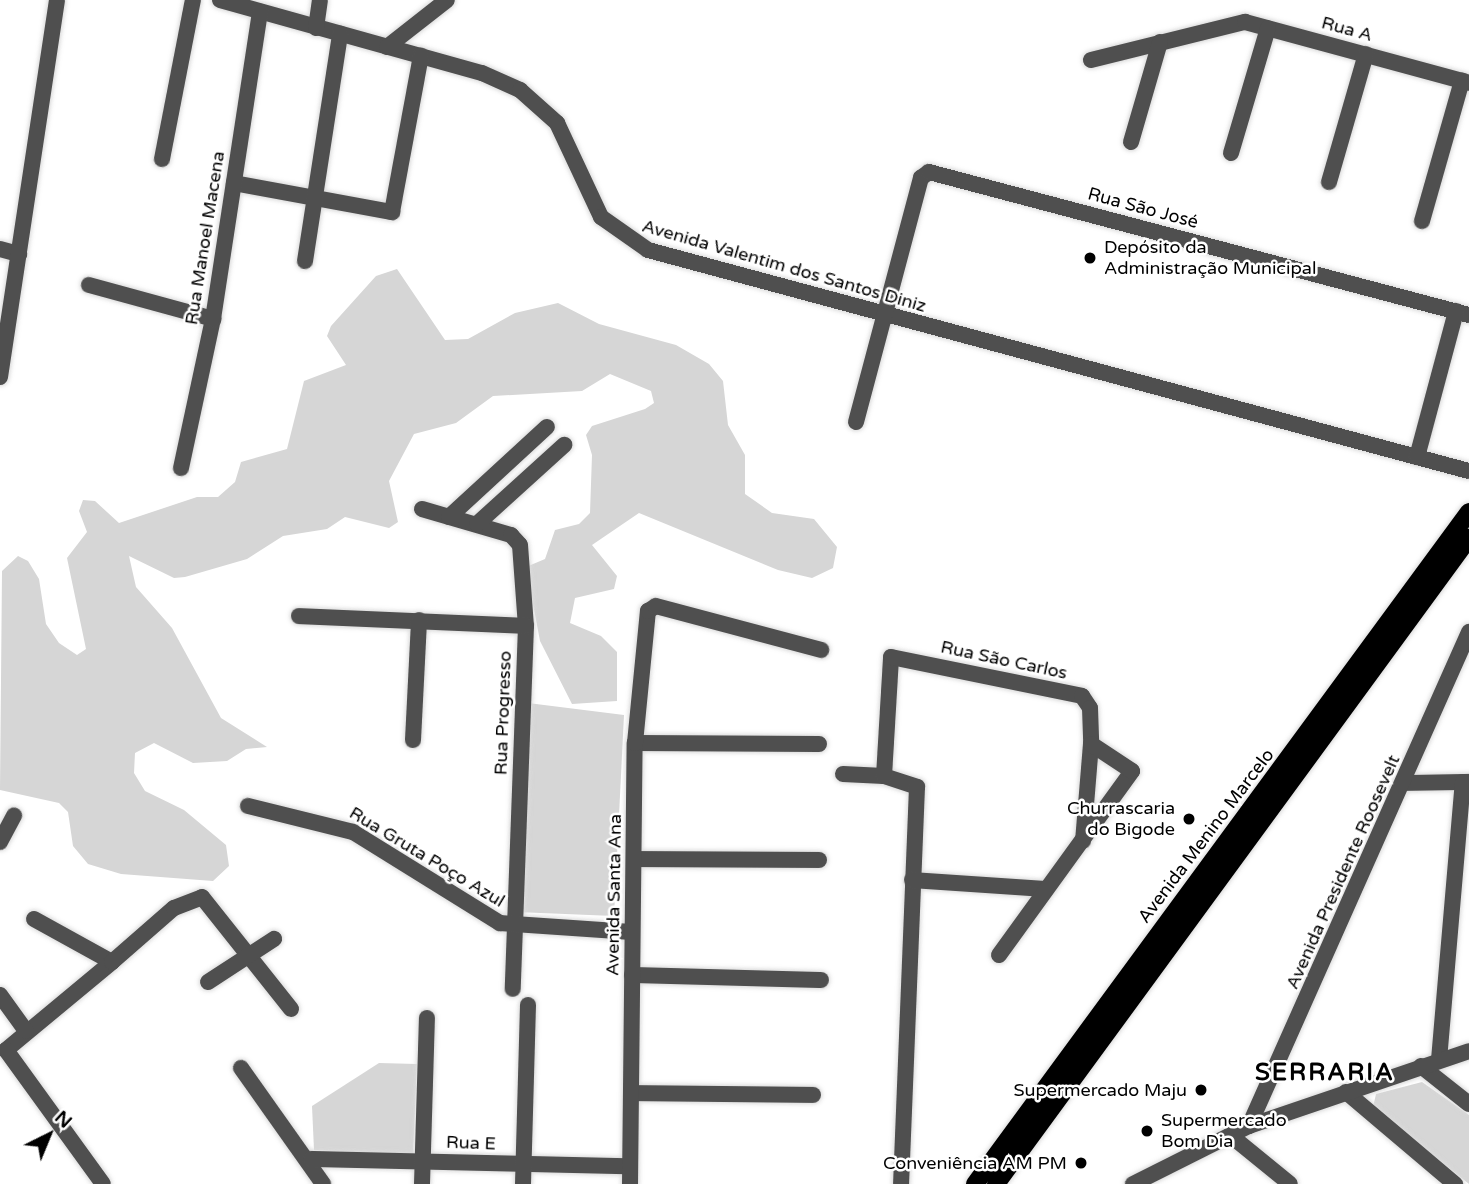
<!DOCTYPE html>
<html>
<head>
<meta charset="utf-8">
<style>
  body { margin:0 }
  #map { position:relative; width:1469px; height:1184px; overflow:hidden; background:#fff; font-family:"Varela Round",sans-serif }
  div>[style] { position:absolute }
  .green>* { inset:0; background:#d6d6d6 }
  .roads { filter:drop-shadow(0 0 2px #dbdbdb) drop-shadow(0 0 2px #dbdbdb) }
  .minor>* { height:16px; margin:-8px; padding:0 8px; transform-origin:8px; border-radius:8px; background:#4f4f4f }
  .major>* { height:18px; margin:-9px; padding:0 9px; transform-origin:9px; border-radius:9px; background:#000 }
  .dots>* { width:19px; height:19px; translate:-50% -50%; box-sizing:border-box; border:4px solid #fff; border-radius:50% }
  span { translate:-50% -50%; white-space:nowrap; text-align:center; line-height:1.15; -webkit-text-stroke:5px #fff; paint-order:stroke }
  .street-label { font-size:18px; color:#000 }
  .poi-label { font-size:18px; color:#000 }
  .left { translate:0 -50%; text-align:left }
  .right { translate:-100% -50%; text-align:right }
  .district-label { font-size:24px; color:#000; font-weight:700; letter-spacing:2px }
  .north { position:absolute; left:14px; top:1100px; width:70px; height:70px; -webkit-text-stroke:5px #fff; paint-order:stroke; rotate:43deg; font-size:19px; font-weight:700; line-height:28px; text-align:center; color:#000 }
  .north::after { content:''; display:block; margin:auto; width:24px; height:32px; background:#000; clip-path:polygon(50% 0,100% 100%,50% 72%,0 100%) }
</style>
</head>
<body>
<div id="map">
  <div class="green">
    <i style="clip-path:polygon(397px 269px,445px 340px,468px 339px,515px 313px,558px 303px,599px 324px,676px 345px,709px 364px,723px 381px,728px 425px,745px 455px,745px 494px,772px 513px,814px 519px,837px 547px,833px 568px,812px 578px,778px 570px,639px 513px,592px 545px,617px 576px,614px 589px,575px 598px,570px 623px,601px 636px,617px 652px,617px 701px,572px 704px,540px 641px,526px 567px,545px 559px,555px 530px,579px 524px,590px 513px,592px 455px,586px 435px,592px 426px,645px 409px,654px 403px,651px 391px,610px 374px,582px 391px,493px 396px,456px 423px,414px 434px,389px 481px,398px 522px,389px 528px,345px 517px,327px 529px,283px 536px,247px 559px,185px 577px,174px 578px,129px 556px,136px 587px,172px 628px,221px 718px,267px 747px,246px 749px,227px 761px,193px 763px,154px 743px,135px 753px,134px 773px,145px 791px,184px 810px,226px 845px,229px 866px,213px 881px,121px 874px,88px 864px,73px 846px,68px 812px,59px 803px,0 790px,2px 571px,18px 556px,28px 561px,39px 579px,46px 624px,59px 643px,77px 655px,86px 649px,67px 558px,87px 532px,79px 511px,83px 500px,95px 501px,119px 523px,197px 497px,218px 497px,235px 482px,241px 462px,287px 449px,304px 381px,346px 365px,327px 336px,331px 326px,376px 276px)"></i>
    <i style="clip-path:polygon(520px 702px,624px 715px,614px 916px,516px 912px)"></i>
    <i style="clip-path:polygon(379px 1063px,417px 1064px,413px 1155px,314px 1150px,312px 1106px)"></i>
    <i style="clip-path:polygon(1422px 1082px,1469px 1115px,1469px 1184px,1373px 1107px,1376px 1094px)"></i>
  </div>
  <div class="roads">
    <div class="minor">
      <i style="left:220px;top:0;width:272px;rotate:15.6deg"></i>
      <i style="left:482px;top:73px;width:42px;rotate:24.1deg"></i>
      <i style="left:520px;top:90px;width:50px;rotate:41.7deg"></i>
      <i style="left:557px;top:123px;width:104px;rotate:64.9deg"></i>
      <i style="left:601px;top:217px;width:57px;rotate:35.1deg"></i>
      <i style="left:648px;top:250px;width:850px;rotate:15.07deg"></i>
      <i style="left:316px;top:28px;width:28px;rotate:-82deg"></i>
      <i style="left:387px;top:47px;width:76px;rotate:-38.1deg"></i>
      <i style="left:1091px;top:60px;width:159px;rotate:-13.9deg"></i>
      <i style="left:1245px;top:22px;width:232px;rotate:15.2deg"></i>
      <i style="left:1131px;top:142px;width:104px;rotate:-73.8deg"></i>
      <i style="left:1231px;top:153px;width:130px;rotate:-73.5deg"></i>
      <i style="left:162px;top:159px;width:162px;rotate:-79deg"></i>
      <i style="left:1329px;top:182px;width:133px;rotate:-73.9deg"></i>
      <i style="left:234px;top:183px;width:161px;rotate:10.4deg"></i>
      <i style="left:392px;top:212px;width:159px;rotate:-79.5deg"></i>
      <i style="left:1422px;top:221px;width:146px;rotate:-74.1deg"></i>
      <i style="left:0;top:249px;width:20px;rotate:15deg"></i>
      <i style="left:305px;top:261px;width:230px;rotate:-81.2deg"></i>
      <i style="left:89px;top:285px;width:129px;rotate:15.3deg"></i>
      <i style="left:0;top:377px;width:381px;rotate:-81.4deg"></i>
      <i style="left:856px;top:422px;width:253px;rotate:-75.1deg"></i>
      <i style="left:921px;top:178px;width:10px;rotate:-37deg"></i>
      <i style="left:929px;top:172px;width:559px;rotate:14.83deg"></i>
      <i style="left:1417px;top:457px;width:151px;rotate:-75deg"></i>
      <i style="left:181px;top:468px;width:152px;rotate:-77.9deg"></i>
      <i style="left:213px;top:319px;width:311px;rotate:-81.3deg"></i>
      <i style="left:422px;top:509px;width:93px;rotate:16.3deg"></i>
      <i style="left:511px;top:535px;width:13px;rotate:48deg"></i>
      <i style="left:520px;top:545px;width:81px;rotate:85.8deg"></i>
      <i style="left:526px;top:626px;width:363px;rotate:92.1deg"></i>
      <i style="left:449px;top:517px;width:133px;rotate:-42.6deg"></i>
      <i style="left:477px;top:524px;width:118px;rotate:-42.2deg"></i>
      <i style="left:299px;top:616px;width:227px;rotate:2.5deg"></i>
      <i style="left:413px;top:740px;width:120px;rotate:-87.1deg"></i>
      <i style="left:635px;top:743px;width:184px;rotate:0.3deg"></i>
      <i style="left:843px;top:774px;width:41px;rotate:2.8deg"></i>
      <i style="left:884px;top:776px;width:35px;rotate:18deg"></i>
      <i style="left:917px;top:787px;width:397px;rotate:92.3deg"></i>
      <i style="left:884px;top:776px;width:119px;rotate:-86.6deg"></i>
      <i style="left:891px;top:657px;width:195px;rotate:11.5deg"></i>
      <i style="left:1082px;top:696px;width:14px;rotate:56deg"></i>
      <i style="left:1090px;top:708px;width:36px;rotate:88deg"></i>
      <i style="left:1091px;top:744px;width:97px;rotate:94.7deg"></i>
      <i style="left:1405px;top:783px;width:64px;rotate:-0.9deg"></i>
      <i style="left:248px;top:806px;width:108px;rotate:13.9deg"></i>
      <i style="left:353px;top:832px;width:173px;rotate:31.8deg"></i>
      <i style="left:500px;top:923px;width:131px;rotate:3.9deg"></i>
      <i style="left:0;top:842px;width:30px;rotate:-62deg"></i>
      <i style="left:634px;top:859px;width:185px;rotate:0.3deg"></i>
      <i style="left:912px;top:880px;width:133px;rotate:3.9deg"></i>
      <i style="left:34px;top:919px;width:89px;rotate:28.9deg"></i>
      <i style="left:112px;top:962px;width:138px;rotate:140.3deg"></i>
      <i style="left:6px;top:1050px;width:165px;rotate:54.1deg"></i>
      <i style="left:999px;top:955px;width:227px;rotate:-54.1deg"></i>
      <i style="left:1132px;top:771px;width:49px;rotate:-146.6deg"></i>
      <i style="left:112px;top:962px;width:82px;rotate:-41.1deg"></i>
      <i style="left:174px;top:908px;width:30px;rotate:-21deg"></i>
      <i style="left:202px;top:897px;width:143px;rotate:51.5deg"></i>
      <i style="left:632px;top:975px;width:189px;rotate:1.5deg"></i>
      <i style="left:208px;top:982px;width:79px;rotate:-33.1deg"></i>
      <i style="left:0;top:995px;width:44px;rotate:54.2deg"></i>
      <i style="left:1439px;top:1060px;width:279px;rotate:-85.1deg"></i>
      <i style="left:1421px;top:1066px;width:61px;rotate:38.4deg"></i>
      <i style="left:241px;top:1068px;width:142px;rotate:54.7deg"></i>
      <i style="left:1346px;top:1092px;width:143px;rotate:40.2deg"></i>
      <i style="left:632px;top:1093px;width:181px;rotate:0.6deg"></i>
      <i style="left:1249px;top:1126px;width:541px;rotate:-65.99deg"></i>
      <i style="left:1230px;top:1135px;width:77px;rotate:39.2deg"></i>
      <i style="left:311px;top:1159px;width:319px;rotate:1.3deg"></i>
      <i style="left:422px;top:1184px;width:166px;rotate:-88.3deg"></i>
      <i style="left:523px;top:1184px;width:179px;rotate:-88.4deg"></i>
      <i style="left:630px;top:1184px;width:441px;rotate:-89.4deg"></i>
      <i style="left:635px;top:743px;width:133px;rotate:-84.4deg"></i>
      <i style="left:648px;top:611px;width:9px;rotate:-32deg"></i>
      <i style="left:656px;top:606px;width:171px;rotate:14.9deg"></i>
      <i style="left:1133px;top:1184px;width:130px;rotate:-26.6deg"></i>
      <i style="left:1249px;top:1126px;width:232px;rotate:-18.8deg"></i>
    </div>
    <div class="major">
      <i style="left:975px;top:1184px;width:834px;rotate:-53.68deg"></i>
      <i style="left:996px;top:1184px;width:801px;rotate:-53.79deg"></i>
    </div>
  </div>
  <div class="dots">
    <i style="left:1090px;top:258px;background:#000"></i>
    <i style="left:1189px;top:819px;background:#000"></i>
    <i style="left:1201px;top:1090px;background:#000"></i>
    <i style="left:1147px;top:1131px;background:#000"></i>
    <i style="left:1081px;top:1163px;background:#000"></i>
  </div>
  <div class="street-label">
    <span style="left:1347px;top:29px;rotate:15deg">Rua A</span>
    <span style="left:1143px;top:208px;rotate:15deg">Rua São José</span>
    <span style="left:205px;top:238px;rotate:-81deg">Rua Manoel Macena</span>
    <span style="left:784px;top:266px;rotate:16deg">Avenida Valentim dos Santos Diniz</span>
    <span style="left:1004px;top:660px;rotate:12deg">Rua São Carlos</span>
    <span style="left:503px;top:713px;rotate:-88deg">Rua Progresso</span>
    <span style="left:1206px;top:836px;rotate:-53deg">Avenida Menino Marcelo</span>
    <span style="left:427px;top:857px;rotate:31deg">Rua Gruta Poço Azul</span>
    <span style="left:1343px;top:872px;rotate:-66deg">Avenida Presidente Roosevelt</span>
    <span style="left:614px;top:895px;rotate:-89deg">Avenida Santa Ana</span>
    <span style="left:471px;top:1143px;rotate:2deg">Rua E</span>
  </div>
  <div class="poi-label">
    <span class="left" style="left:1104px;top:258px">Depósito da<br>Administração Municipal</span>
    <span class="right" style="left:1175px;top:819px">Churrascaria<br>do Bigode</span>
    <span class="right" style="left:1187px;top:1090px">Supermercado Maju</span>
    <span class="left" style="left:1161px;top:1131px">Supermercado<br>Bom Dia</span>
    <span class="right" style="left:1067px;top:1163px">Conveniência AM PM</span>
  </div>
  <div class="district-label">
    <span style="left:1325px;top:1073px">SERRARIA</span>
  </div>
  <div class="north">N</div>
</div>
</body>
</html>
